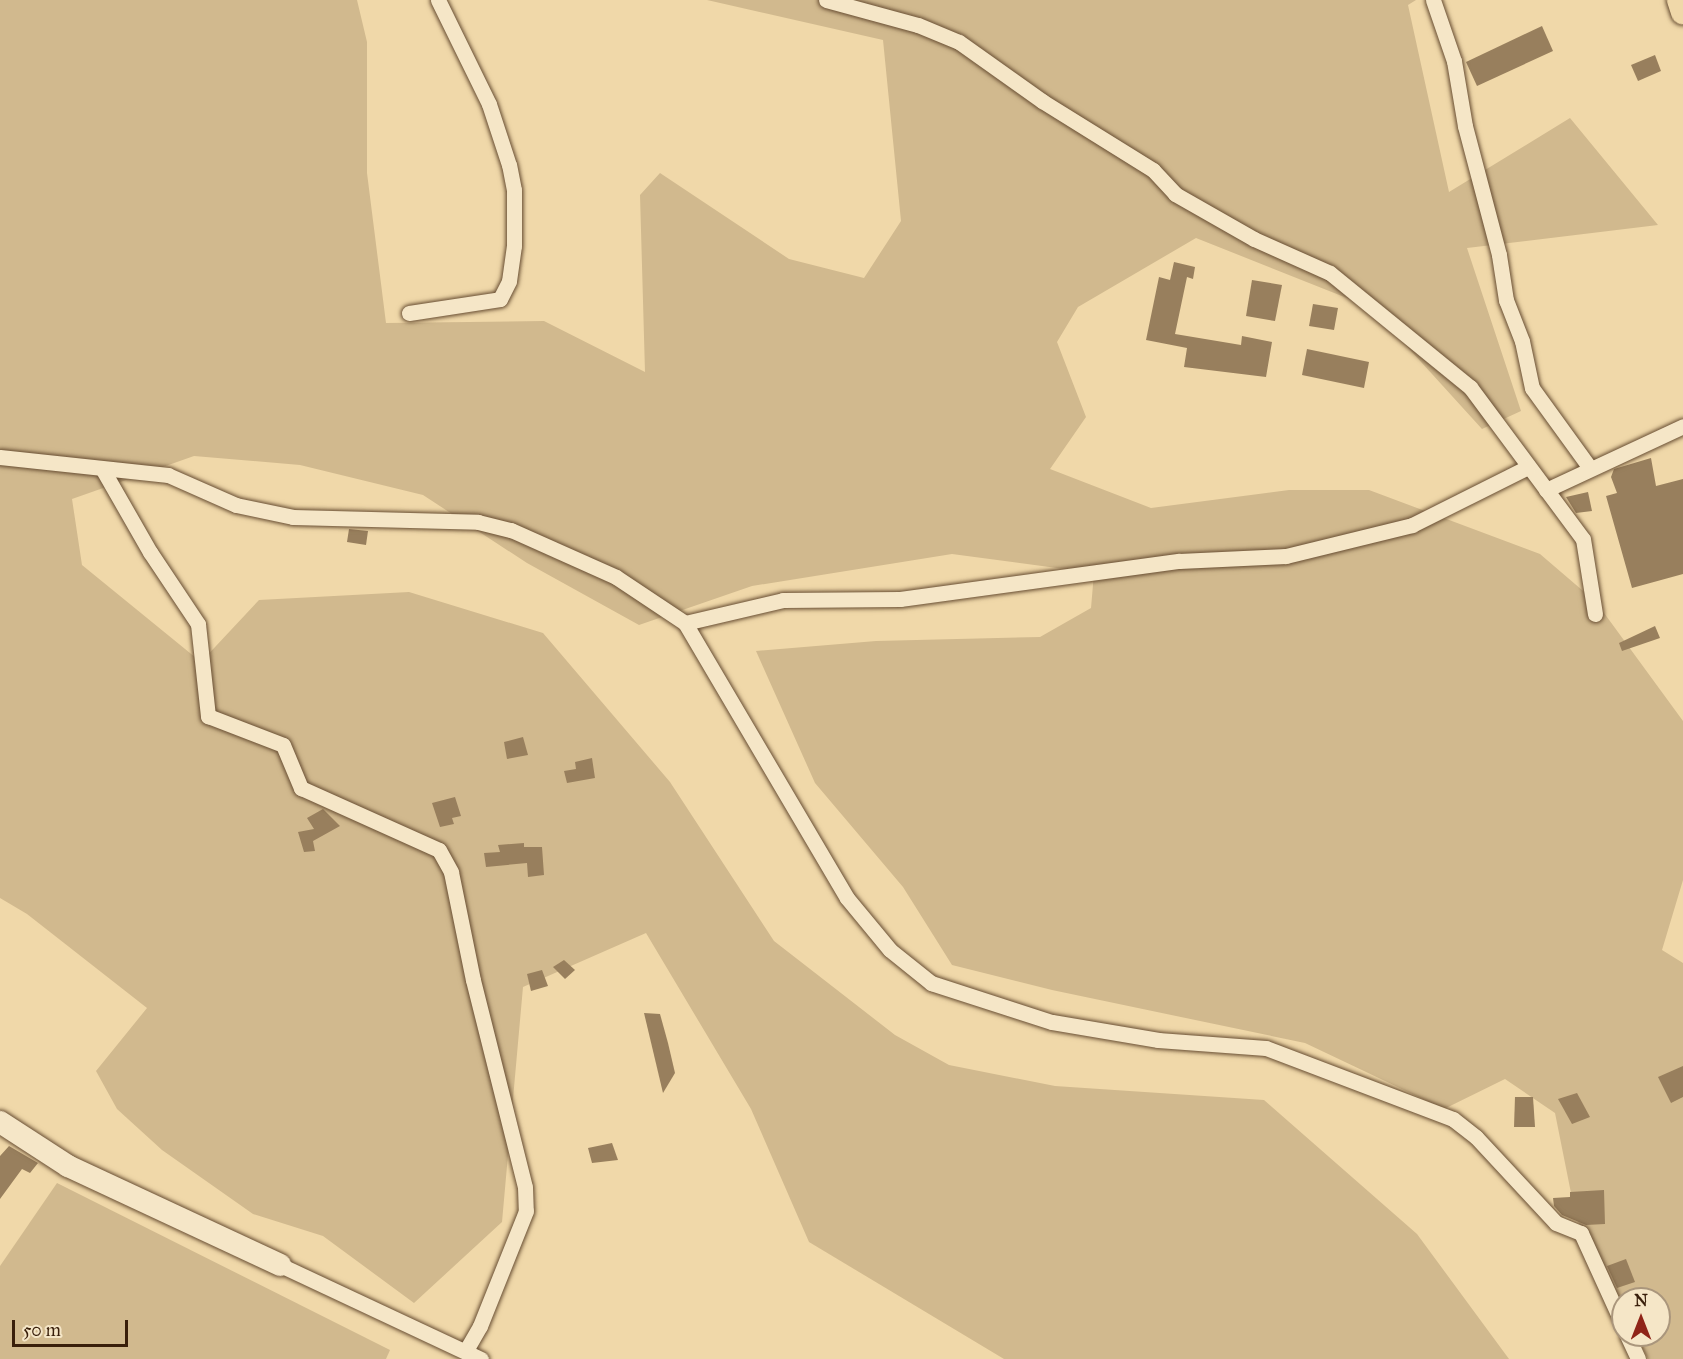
<!DOCTYPE html>
<html>
<head>
<meta charset="utf-8">
<style>
  body { margin:0 }
  #map { position:relative; width:1683px; height:1359px; overflow:hidden; background:#f0d8a9; font-family:"IM FELL Great Primer",serif }
  div>[style] { position:absolute }
  .green>* { inset:0; background:#d1b98e }
  .building>* { inset:0; background:#987f5d }
  .roads { filter:drop-shadow(0 0 2px #674d32) drop-shadow(0 0 2px #674d32) }
  .street>* { height:15px; margin:-7.5px; padding:0 7.5px; transform-origin:7.5px; border-radius:7.5px; background:#f5e6c7 }
  .secondary>* { height:22px; margin:-11px; padding:0 11px; transform-origin:11px; border-radius:11px; background:#f5e6c7 }
  .primary>* { height:24px; margin:-12px; padding:0 12px; transform-origin:12px; border-radius:12px; background:#f0d8a9 }
  span { translate:-50% -50%; white-space:nowrap; text-align:center; line-height:1.15; -webkit-text-stroke:6px #f5e6c7; paint-order:stroke }
  .north { position:absolute; left:1611px; top:1287px; width:60px; height:60px; box-sizing:border-box; background:#f5e6c7; border:2px solid #aa967c; border-radius:50%; rotate:0deg; font-size:16px; font-weight:700; line-height:24px; text-align:center; color:#391f0b }
  .north::after { content:''; display:block; margin:auto; width:21px; height:27px; background:#8f2418; clip-path:polygon(50% 0,100% 100%,50% 72%,0 100%) }
  .scale { position:absolute; left:12px; top:1320px; width:116px; height:27px; box-sizing:border-box; border:3px solid #391f0b; border-top:0; padding-left:8px; font-size:18px; line-height:21px; white-space:nowrap; color:#391f0b; -webkit-text-stroke:4px #f5e6c7; paint-order:stroke }
</style>
</head>
<body>
<div id="map">
  <div class="green">
    <i style="clip-path:polygon(0 0,357px 0,367px 42px,367px 173px,386px 323px,544px 321px,645px 372px,640px 195px,660px 173px,789px 259px,864px 278px,901px 221px,883px 40px,707px 0,1416px 0,1408px 5px,1449px 192px,1570px 118px,1658px 225px,1467px 248px,1521px 411px,1482px 429px,1372px 308px,1196px 238px,1078px 307px,1057px 342px,1086px 417px,1050px 469px,1151px 508px,1289px 490px,1369px 490px,1540px 554px,1596px 602px,1683px 721px,1683px 880px,1662px 950px,1683px 963px,1683px 1359px,1648px 1359px,1636px 1335px,1659px 1335px,1659px 1299px,1623px 1299px,1623px 1309px,1576px 1218px,1555px 1113px,1505px 1079px,1444px 1109px,1305px 1043px,1052px 990px,952px 965px,903px 887px,815px 783px,756px 651px,876px 641px,1040px 637px,1091px 608px,1094px 573px,952px 554px,752px 586px,639px 625px,527px 563px,423px 495px,300px 465px,194px 456px,72px 499px,82px 565px,201px 662px,259px 600px,409px 592px,543px 633px,670px 782px,774px 941px,895px 1035px,949px 1065px,1055px 1086px,1264px 1100px,1417px 1234px,1509px 1359px,1004px 1359px,809px 1242px,751px 1109px,646px 933px,523px 987px,502px 1222px,414px 1303px,323px 1236px,253px 1214px,162px 1150px,117px 1109px,96px 1071px,147px 1008px,27px 914px,0 898px)"></i>
    <i style="clip-path:polygon(57px 1183px,390px 1350px,386px 1359px,0 1359px,0 1266px)"></i>
  </div>
  <div class="building">
    <i style="clip-path:polygon(1542px 26px,1553px 51px,1477px 86px,1466px 62px)"></i>
    <i style="clip-path:polygon(1655px 55px,1661px 71px,1638px 81px,1631px 65px)"></i>
    <i style="clip-path:polygon(1174px 262px,1195px 267px,1193px 279px,1187px 277px,1175px 334px,1241px 345px,1242px 336px,1272px 342px,1266px 377px,1184px 367px,1187px 348px,1146px 340px,1159px 277px,1170px 280px)"></i>
    <i style="clip-path:polygon(1252px 280px,1282px 285px,1275px 321px,1246px 316px)"></i>
    <i style="clip-path:polygon(1313px 304px,1338px 308px,1334px 330px,1309px 326px)"></i>
    <i style="clip-path:polygon(1307px 349px,1369px 362px,1364px 388px,1302px 375px)"></i>
    <i style="clip-path:polygon(1651px 458px,1656px 486px,1683px 479px,1683px 574px,1632px 588px,1606px 496px,1617px 493px,1611px 477px,1614px 469px)"></i>
    <i style="clip-path:polygon(1588px 492px,1592px 511px,1576px 513px,1566px 497px)"></i>
    <i style="clip-path:polygon(349px 529px,368px 531px,366px 545px,347px 542px)"></i>
    <i style="clip-path:polygon(1655px 626px,1660px 638px,1622px 651px,1619px 643px)"></i>
    <i style="clip-path:polygon(523px 737px,528px 755px,507px 759px,504px 742px)"></i>
    <i style="clip-path:polygon(592px 758px,595px 778px,567px 783px,564px 771px,576px 769px,575px 762px)"></i>
    <i style="clip-path:polygon(455px 797px,461px 816px,452px 818px,454px 824px,440px 827px,432px 803px)"></i>
    <i style="clip-path:polygon(323px 809px,340px 826px,313px 841px,315px 851px,304px 852px,298px 832px,314px 829px,307px 818px)"></i>
    <i style="clip-path:polygon(524px 843px,524px 847px,542px 847px,544px 875px,528px 877px,527px 863px,486px 867px,484px 853px,500px 852px,498px 845px)"></i>
    <i style="clip-path:polygon(564px 960px,575px 970px,565px 979px,553px 967px)"></i>
    <i style="clip-path:polygon(542px 970px,548px 986px,531px 991px,527px 974px)"></i>
    <i style="clip-path:polygon(644px 1013px,660px 1014px,668px 1043px,675px 1073px,663px 1093px)"></i>
    <i style="clip-path:polygon(1683px 1066px,1683px 1097px,1671px 1103px,1658px 1077px)"></i>
    <i style="clip-path:polygon(1577px 1093px,1590px 1117px,1572px 1124px,1558px 1099px)"></i>
    <i style="clip-path:polygon(1515px 1097px,1533px 1097px,1535px 1127px,1514px 1127px)"></i>
    <i style="clip-path:polygon(612px 1143px,618px 1160px,592px 1163px,588px 1148px)"></i>
    <i style="clip-path:polygon(9px 1146px,38px 1163px,30px 1173px,22px 1169px,0 1199px,0 1156px)"></i>
    <i style="clip-path:polygon(1604px 1190px,1605px 1224px,1586px 1225px,1562px 1215px,1554px 1206px,1553px 1198px,1570px 1197px,1570px 1192px)"></i>
    <i style="clip-path:polygon(1626px 1259px,1635px 1282px,1617px 1288px,1607px 1266px)"></i>
  </div>
  <div class="roads">
    <div class="street">
      <i style="left:826px;top:0;width:95px;rotate:15.2deg"></i>
      <i style="left:918px;top:25px;width:44px;rotate:22.5deg"></i>
      <i style="left:959px;top:42px;width:102px;rotate:35.4deg"></i>
      <i style="left:1042px;top:101px;width:131px;rotate:31.9deg"></i>
      <i style="left:1153px;top:170px;width:33px;rotate:47deg"></i>
      <i style="left:1175px;top:194px;width:91px;rotate:29.7deg"></i>
      <i style="left:1254px;top:239px;width:83px;rotate:24.1deg"></i>
      <i style="left:1330px;top:273px;width:181px;rotate:39.2deg"></i>
      <i style="left:1470px;top:387px;width:189px;rotate:53.4deg"></i>
      <i style="left:1583px;top:539px;width:76px;rotate:80.9deg"></i>
      <i style="left:1433px;top:0;width:65px;rotate:71deg"></i>
      <i style="left:1454px;top:61px;width:66px;rotate:80.4deg"></i>
      <i style="left:1465px;top:126px;width:133px;rotate:75.2deg"></i>
      <i style="left:1499px;top:255px;width:46px;rotate:81.2deg"></i>
      <i style="left:1506px;top:300px;width:44px;rotate:68.7deg"></i>
      <i style="left:1522px;top:341px;width:48px;rotate:78deg"></i>
      <i style="left:1532px;top:388px;width:99px;rotate:54.1deg"></i>
      <i style="left:409px;top:313px;width:92px;rotate:-8.7deg"></i>
      <i style="left:500px;top:299px;width:20px;rotate:-63deg"></i>
      <i style="left:509px;top:281px;width:35px;rotate:-82deg"></i>
      <i style="left:514px;top:246px;width:56px;rotate:-90deg"></i>
      <i style="left:514px;top:190px;width:25px;rotate:-101deg"></i>
      <i style="left:509px;top:165px;width:64px;rotate:-108.2deg"></i>
      <i style="left:489px;top:104px;width:116px;rotate:-116.1deg"></i>
      <i style="left:0;top:457px;width:169px;rotate:6.1deg"></i>
      <i style="left:168px;top:475px;width:74px;rotate:23.8deg"></i>
      <i style="left:236px;top:505px;width:58px;rotate:11.9deg"></i>
      <i style="left:293px;top:517px;width:185px;rotate:1.5deg"></i>
      <i style="left:478px;top:522px;width:34px;rotate:14deg"></i>
      <i style="left:511px;top:530px;width:115px;rotate:24.1deg"></i>
      <i style="left:616px;top:577px;width:83px;rotate:33.7deg"></i>
      <i style="left:685px;top:623px;width:319px;rotate:59.5deg"></i>
      <i style="left:847px;top:898px;width:67px;rotate:50.4deg"></i>
      <i style="left:890px;top:950px;width:53px;rotate:38.8deg"></i>
      <i style="left:931px;top:983px;width:127px;rotate:17.9deg"></i>
      <i style="left:1052px;top:1022px;width:108px;rotate:9.6deg"></i>
      <i style="left:1158px;top:1040px;width:108px;rotate:4.2deg"></i>
      <i style="left:1266px;top:1048px;width:200px;rotate:20.8deg"></i>
      <i style="left:1453px;top:1119px;width:29px;rotate:38deg"></i>
      <i style="left:1476px;top:1137px;width:117px;rotate:47.1deg"></i>
      <i style="left:1556px;top:1223px;width:27px;rotate:22deg"></i>
      <i style="left:1581px;top:1233px;width:101px;rotate:65.5deg"></i>
      <i style="left:103px;top:470px;width:95px;rotate:60.2deg"></i>
      <i style="left:150px;top:552px;width:87px;rotate:56.3deg"></i>
      <i style="left:198px;top:624px;width:93px;rotate:83.8deg"></i>
      <i style="left:208px;top:716px;width:80px;rotate:21.1deg"></i>
      <i style="left:283px;top:745px;width:47px;rotate:67.3deg"></i>
      <i style="left:301px;top:788px;width:151px;rotate:24.2deg"></i>
      <i style="left:439px;top:850px;width:25px;rotate:61deg"></i>
      <i style="left:451px;top:872px;width:110px;rotate:78.5deg"></i>
      <i style="left:473px;top:980px;width:213px;rotate:75.9deg"></i>
      <i style="left:525px;top:1187px;width:24px;rotate:88deg"></i>
      <i style="left:526px;top:1211px;width:124px;rotate:111.8deg"></i>
      <i style="left:480px;top:1326px;width:28px;rotate:120deg"></i>
      <i style="left:1546px;top:490px;width:151px;rotate:-25deg"></i>
      <i style="left:685px;top:623px;width:101px;rotate:-13.2deg"></i>
      <i style="left:783px;top:600px;width:117px;rotate:-0.5deg"></i>
      <i style="left:900px;top:599px;width:282px;rotate:-7.8deg"></i>
      <i style="left:1179px;top:561px;width:107px;rotate:-2.7deg"></i>
      <i style="left:1286px;top:556px;width:130px;rotate:-13.8deg"></i>
      <i style="left:1412px;top:525px;width:130px;rotate:-26.6deg"></i>
      <i style="left:280px;top:1265px;width:222px;rotate:25.1deg"></i>
      <i style="left:1627px;top:1335px;width:26px;rotate:65deg"></i>
    </div>
    <div class="secondary">
      <i style="left:0;top:1122px;width:81px;rotate:32.9deg"></i>
      <i style="left:68px;top:1166px;width:234px;rotate:25deg"></i>
    </div>
    <div class="primary">
      <i style="left:1679px;top:0;width:13px;rotate:72deg"></i>
    </div>
  </div>
  <div class="north">N</div>
  <div class="scale">50 m</div>
</div>
</body>
</html>
